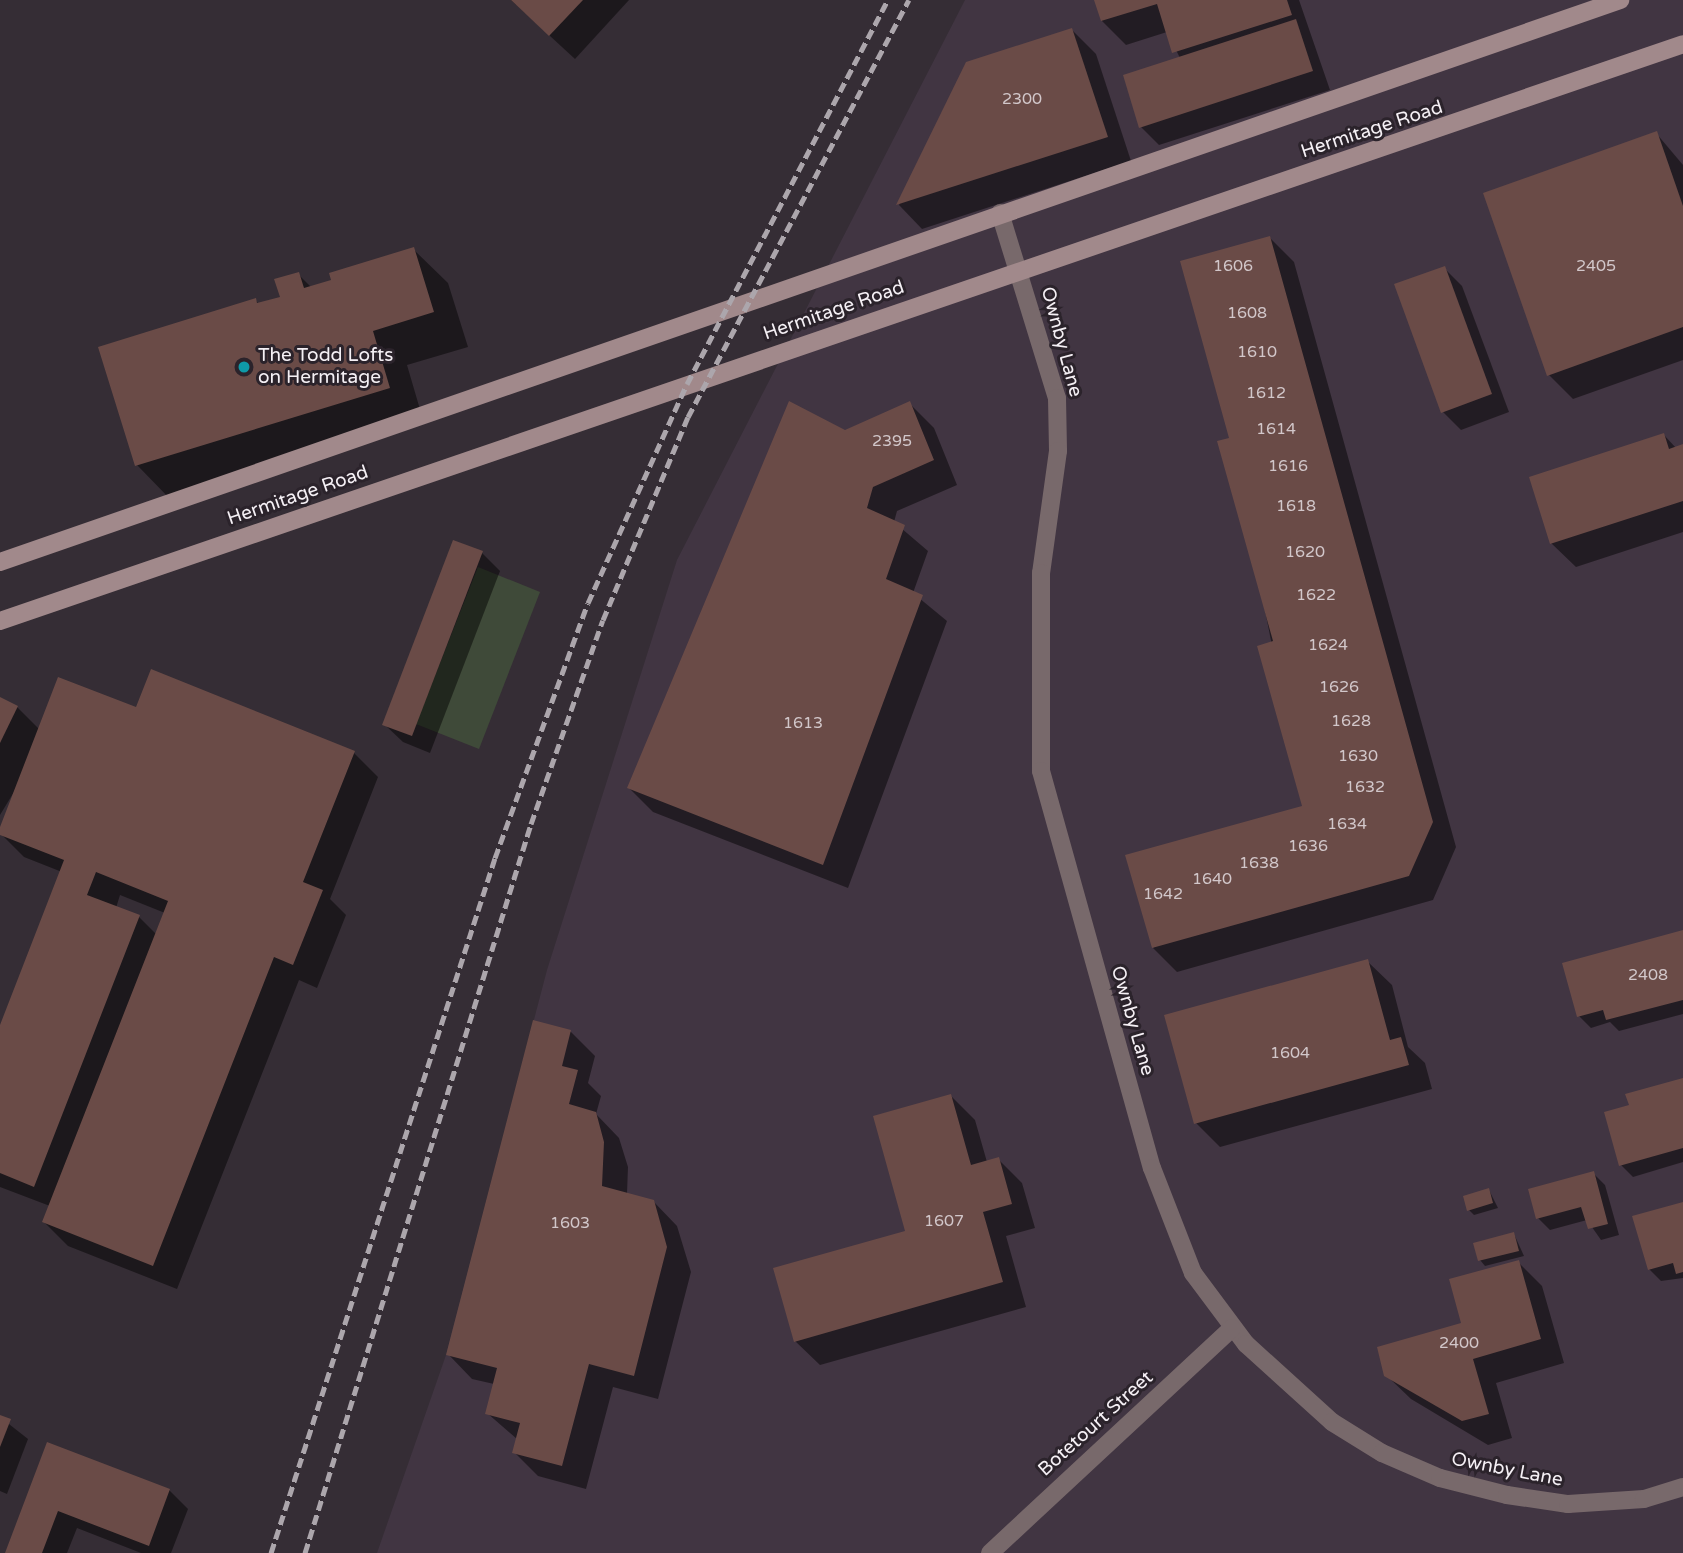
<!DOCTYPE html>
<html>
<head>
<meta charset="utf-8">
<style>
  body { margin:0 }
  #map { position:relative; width:1683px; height:1553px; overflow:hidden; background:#352d35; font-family:"Varela Round",sans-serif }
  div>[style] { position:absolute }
  .built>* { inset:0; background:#413542 }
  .green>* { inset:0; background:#3f4a39 }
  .shadow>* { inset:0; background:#0007 }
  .building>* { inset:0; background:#6a4b47 }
  .street>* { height:18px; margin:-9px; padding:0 9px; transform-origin:9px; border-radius:9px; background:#78696b }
  .secondary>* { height:18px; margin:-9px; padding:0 9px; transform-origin:9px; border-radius:9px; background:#a1898b }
  .rail>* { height:5px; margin-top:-2.5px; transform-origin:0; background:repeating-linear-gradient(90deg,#aca6ac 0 10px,transparent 0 15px) }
  .dots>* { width:19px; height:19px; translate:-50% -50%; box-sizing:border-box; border:4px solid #2b232b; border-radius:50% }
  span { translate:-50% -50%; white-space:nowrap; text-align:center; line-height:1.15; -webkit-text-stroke:6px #2b232b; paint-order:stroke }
  .number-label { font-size:16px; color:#d2c7ca }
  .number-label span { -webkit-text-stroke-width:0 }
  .street-label { font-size:19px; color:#f5f0f5 }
  .poi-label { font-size:19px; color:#f5f0f5 }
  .left { translate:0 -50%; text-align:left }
</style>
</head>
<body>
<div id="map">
  <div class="built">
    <i style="clip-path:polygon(965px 0,1683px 0,1683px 1553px,377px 1553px,446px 1355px,547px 970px,677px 560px)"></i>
  </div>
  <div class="green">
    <i style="clip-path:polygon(478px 567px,540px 592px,479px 749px,416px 724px)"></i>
  </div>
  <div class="shadow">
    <i style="clip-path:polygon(511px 0,629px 0,575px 59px)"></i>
    <i style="clip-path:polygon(1096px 0,1299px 0,1330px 90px,1159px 145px,1141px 127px,1180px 58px,1167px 32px,1126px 45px,1102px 21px)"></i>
    <i style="clip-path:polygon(1072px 30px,1096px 54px,1131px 161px,922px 229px,899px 205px,967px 64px)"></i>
    <i style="clip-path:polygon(1656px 133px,1683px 165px,1683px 360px,1573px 399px,1549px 375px)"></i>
    <i style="clip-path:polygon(1270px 238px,1294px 262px,1456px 847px,1433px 900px,1177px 972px,1153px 948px,1304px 807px,1231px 439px)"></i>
    <i style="clip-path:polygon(413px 249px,448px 283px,468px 347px,407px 365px,424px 423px,171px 500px,137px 465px,255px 300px,260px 305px,282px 298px,298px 274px,312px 288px)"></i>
    <i style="clip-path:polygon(1444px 268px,1462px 286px,1509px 412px,1461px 430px,1443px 412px)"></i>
    <i style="clip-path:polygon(910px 404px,934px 428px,957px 485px,897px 511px,894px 522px,928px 551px,913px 593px,947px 621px,848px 888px,653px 812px,629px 788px,845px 432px)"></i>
    <i style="clip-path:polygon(1664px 435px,1676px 448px,1683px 446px,1683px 532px,1576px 567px,1551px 543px)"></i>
    <i style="clip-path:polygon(482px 553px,500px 571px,430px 753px,403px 742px,384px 724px)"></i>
    <i style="clip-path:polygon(evenodd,0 699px,17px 707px,40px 730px,137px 710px,354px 753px,378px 777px,330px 899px,346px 915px,317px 988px,299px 980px,177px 1289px,68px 1246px,44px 1222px,50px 1206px,0 1187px,0 1030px,62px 872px,24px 857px,0 833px,20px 782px,0 815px,0 699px,120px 895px,165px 913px,157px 935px,139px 917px,116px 908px,120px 895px)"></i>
    <i style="clip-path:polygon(1683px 931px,1683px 1014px,1619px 1031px,1610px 1022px,1591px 1028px,1579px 1016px)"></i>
    <i style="clip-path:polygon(1367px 961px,1392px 985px,1408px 1047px,1425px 1063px,1432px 1089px,1220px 1147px,1196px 1123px)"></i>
    <i style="clip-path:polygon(534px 1022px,571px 1032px,595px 1056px,588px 1083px,601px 1096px,596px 1114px,619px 1138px,628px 1167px,627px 1194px,653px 1201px,677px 1226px,691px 1272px,658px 1399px,613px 1387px,586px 1489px,538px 1476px,514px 1452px,517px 1439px,487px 1413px,494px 1384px,472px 1379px,448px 1354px)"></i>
    <i style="clip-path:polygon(1683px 1079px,1683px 1162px,1633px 1177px,1621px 1165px,1631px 1106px)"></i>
    <i style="clip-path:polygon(951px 1096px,975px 1120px,987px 1162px,998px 1159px,1022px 1183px,1035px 1228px,1006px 1236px,1026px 1307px,820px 1365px,795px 1341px,908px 1232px)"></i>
    <i style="clip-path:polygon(1593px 1173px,1605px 1185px,1619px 1235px,1601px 1240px,1587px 1220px,1550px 1230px,1538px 1218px)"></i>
    <i style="clip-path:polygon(1489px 1190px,1498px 1208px,1474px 1215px,1469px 1210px)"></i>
    <i style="clip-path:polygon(1683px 1204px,1683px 1278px,1661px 1281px,1649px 1269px)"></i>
    <i style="clip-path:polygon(1514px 1234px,1524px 1256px,1485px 1266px,1480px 1260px)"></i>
    <i style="clip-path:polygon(1518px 1262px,1542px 1286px,1564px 1363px,1496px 1383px,1512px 1438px,1488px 1445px,1411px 1399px,1386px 1375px,1463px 1324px)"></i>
    <i style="clip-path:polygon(0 1417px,28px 1439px,7px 1494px,0 1491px)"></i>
    <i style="clip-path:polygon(48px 1444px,169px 1490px,188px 1509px,171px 1553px,141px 1553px,77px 1528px,67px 1553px,7px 1553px)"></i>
  </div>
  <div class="building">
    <i style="clip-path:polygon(511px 0,583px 0,549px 36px)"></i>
    <i style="clip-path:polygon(1094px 0,1287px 0,1292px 15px,1172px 53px,1157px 4px,1101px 21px)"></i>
    <i style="clip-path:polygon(1296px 19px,1313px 71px,1139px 128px,1123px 75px)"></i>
    <i style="clip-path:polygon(1072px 28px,1108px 137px,896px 205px,966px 62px)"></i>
    <i style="clip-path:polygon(1657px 131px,1683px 206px,1683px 327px,1547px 376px,1483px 193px)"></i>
    <i style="clip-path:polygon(1270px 236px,1433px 822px,1409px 876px,1152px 948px,1125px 855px,1302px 806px,1257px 646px,1273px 641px,1217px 441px,1229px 438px,1180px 261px)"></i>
    <i style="clip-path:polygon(414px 247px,434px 312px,373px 331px,390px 388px,135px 466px,98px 347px,256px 298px,257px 303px,280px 297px,274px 279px,299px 272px,304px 288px,331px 280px,329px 273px)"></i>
    <i style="clip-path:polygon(1445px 266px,1492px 394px,1441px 413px,1394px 284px)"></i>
    <i style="clip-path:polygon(789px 401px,845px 430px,910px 401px,934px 460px,873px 487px,867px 508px,905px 525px,886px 579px,923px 595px,823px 865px,627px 788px)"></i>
    <i style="clip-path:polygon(1664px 433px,1669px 449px,1683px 444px,1683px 501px,1550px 544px,1529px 477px)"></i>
    <i style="clip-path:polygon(453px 540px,483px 551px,412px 736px,382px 725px)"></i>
    <i style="clip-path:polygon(151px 669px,355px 751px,303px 882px,323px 890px,293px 965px,274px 957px,153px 1266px,42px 1222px,168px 901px,96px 872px,87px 895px,140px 915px,34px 1187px,0 1173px,0 1025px,64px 860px,0 835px,0 827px,58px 677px,136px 707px)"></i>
    <i style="clip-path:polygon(0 697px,18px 706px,0 743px)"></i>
    <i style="clip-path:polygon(1683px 930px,1683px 1000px,1606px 1020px,1603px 1010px,1577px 1017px,1562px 963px)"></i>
    <i style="clip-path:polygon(1368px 959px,1390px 1040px,1401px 1037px,1409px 1065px,1194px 1124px,1164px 1015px)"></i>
    <i style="clip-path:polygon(533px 1020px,571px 1030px,562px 1066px,578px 1070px,569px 1104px,596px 1112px,604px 1142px,602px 1186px,654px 1200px,667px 1247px,634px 1376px,589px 1364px,562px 1466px,512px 1453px,520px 1423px,485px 1414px,497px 1368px,446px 1355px)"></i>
    <i style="clip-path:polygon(1683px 1078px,1683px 1148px,1619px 1166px,1604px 1112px,1629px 1105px,1625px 1094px)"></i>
    <i style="clip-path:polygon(951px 1094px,971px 1165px,999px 1157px,1012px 1204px,983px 1212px,1003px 1282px,794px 1342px,773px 1268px,905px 1231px,873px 1116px)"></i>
    <i style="clip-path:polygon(1594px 1171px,1608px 1224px,1588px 1229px,1581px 1207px,1536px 1219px,1528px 1189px)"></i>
    <i style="clip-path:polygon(1489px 1188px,1493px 1203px,1467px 1211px,1463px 1196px)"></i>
    <i style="clip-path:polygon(1683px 1202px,1683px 1272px,1676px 1274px,1673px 1263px,1648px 1270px,1632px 1216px)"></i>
    <i style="clip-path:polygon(1514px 1232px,1519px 1251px,1478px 1261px,1473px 1243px)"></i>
    <i style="clip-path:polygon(1519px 1260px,1541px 1339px,1473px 1359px,1489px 1414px,1462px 1421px,1384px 1376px,1377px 1347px,1461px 1323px,1449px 1279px)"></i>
    <i style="clip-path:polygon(0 1415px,11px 1419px,0 1447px)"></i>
    <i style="clip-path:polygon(47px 1442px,170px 1489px,149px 1546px,58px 1511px,42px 1553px,5px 1553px)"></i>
  </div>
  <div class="street">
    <i style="left:1000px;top:213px;width:194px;rotate:72.9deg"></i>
    <i style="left:1057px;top:398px;width:53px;rotate:88.9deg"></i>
    <i style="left:1058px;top:451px;width:123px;rotate:97.9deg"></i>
    <i style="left:1041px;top:573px;width:198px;rotate:90deg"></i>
    <i style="left:1041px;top:771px;width:412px;rotate:74.4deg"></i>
    <i style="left:1152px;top:1168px;width:113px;rotate:68.7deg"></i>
    <i style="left:1193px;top:1273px;width:89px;rotate:53.3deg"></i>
    <i style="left:1246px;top:1344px;width:116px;rotate:42.2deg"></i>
    <i style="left:1332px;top:1422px;width:59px;rotate:31.8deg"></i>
    <i style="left:1382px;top:1453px;width:63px;rotate:23.3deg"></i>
    <i style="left:1440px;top:1478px;width:69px;rotate:14.2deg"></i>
    <i style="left:1507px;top:1495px;width:62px;rotate:8.4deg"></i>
    <i style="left:1568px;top:1504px;width:76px;rotate:-3.8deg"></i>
    <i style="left:1644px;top:1499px;width:41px;rotate:-17.1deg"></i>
    <i style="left:990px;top:1553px;width:330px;rotate:-42.9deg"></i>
  </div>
  <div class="secondary">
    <i style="left:0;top:562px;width:1715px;rotate:-19.13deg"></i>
    <i style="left:0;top:621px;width:1779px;rotate:-18.92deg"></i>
  </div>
  <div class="rail">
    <i style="left:271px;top:1553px;width:730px;rotate:-72.14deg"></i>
    <i style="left:495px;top:858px;width:271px;rotate:-70deg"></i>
    <i style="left:588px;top:603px;width:240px;rotate:-65.7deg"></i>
    <i style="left:687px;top:384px;width:433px;rotate:-62.4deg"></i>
    <i style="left:305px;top:1553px;width:763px;rotate:-72.78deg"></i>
    <i style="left:531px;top:824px;width:216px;rotate:-70.6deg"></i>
    <i style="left:603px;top:620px;width:220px;rotate:-67.3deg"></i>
    <i style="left:688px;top:417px;width:472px;rotate:-62.1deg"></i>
  </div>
  <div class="dots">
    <i style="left:244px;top:367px;background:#0f9aa8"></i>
  </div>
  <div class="number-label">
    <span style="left:1022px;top:99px">2300</span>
    <span style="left:1233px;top:266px">1606</span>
    <span style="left:1596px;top:266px">2405</span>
    <span style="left:1247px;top:313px">1608</span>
    <span style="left:1257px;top:352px">1610</span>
    <span style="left:1266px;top:393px">1612</span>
    <span style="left:1276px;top:429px">1614</span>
    <span style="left:892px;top:441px">2395</span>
    <span style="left:1288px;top:466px">1616</span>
    <span style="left:1296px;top:506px">1618</span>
    <span style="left:1305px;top:552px">1620</span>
    <span style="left:1316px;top:595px">1622</span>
    <span style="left:1328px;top:645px">1624</span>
    <span style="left:1339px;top:687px">1626</span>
    <span style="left:1351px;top:721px">1628</span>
    <span style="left:803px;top:723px">1613</span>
    <span style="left:1358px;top:756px">1630</span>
    <span style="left:1365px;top:787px">1632</span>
    <span style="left:1347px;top:824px">1634</span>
    <span style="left:1308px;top:846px">1636</span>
    <span style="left:1259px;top:863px">1638</span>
    <span style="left:1212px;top:879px">1640</span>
    <span style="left:1163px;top:894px">1642</span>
    <span style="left:1648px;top:975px">2408</span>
    <span style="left:1290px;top:1053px">1604</span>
    <span style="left:944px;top:1221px">1607</span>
    <span style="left:570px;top:1223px">1603</span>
    <span style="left:1459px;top:1343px">2400</span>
  </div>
  <div class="street-label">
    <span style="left:1372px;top:130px;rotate:-18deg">Hermitage Road</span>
    <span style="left:834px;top:311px;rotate:-19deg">Hermitage Road</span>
    <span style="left:1061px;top:342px;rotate:75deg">Ownby Lane</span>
    <span style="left:298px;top:496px;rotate:-19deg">Hermitage Road</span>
    <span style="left:1132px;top:1021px;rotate:74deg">Ownby Lane</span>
    <span style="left:1096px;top:1424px;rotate:-42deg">Botetourt Street</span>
    <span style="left:1507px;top:1470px;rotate:11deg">Ownby Lane</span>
  </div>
  <div class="poi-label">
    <span class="left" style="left:258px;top:367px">The Todd Lofts<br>on Hermitage</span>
  </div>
</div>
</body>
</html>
